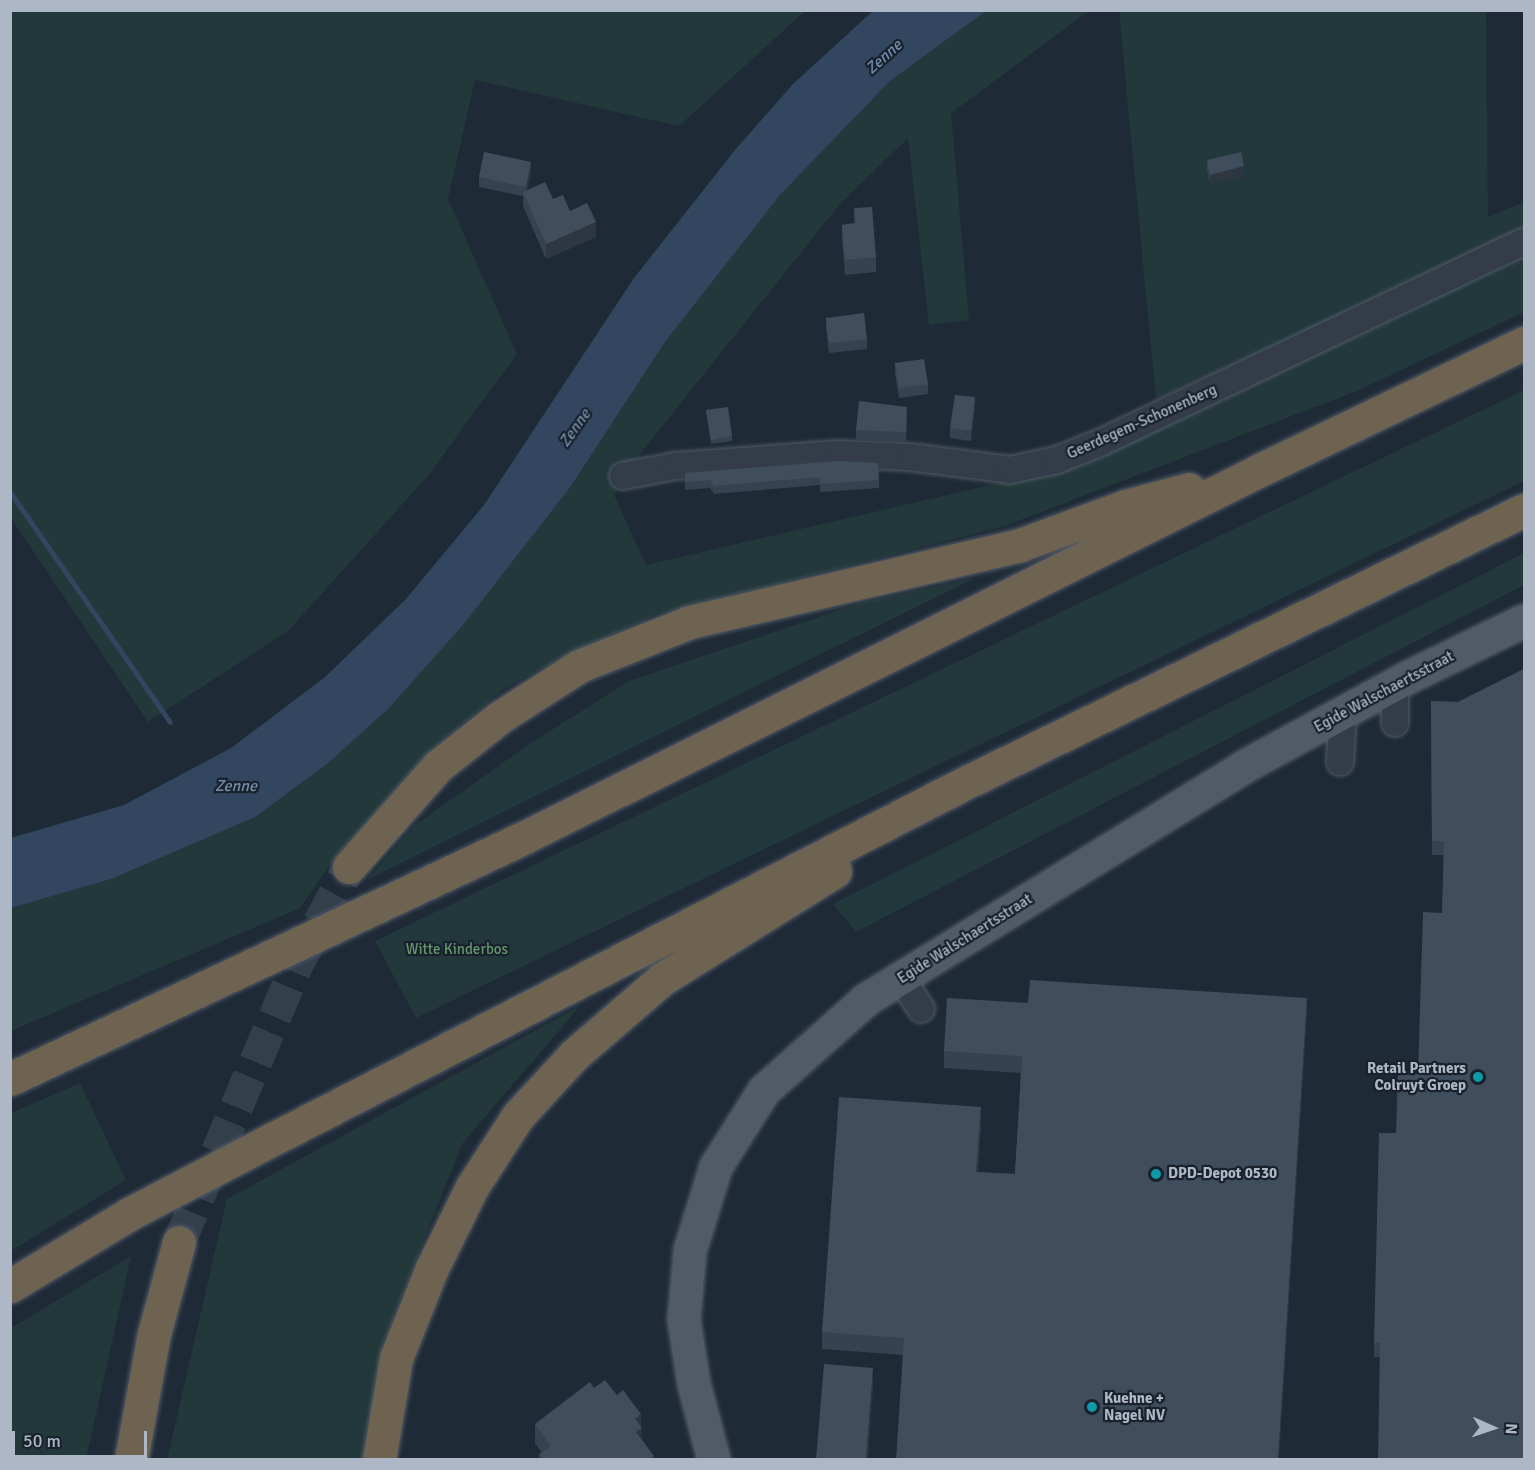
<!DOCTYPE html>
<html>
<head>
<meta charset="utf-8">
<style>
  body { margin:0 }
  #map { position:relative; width:1535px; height:1470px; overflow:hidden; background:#1f2a37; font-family:Signika,sans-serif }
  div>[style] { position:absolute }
  .green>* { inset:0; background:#22383a }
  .water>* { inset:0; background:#324660 }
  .stream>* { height:5px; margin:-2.5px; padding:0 2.5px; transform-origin:2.5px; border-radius:2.5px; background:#324660 }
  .highway-tunnel>* { height:33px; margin-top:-16.5px; transform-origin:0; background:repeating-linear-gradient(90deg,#343f4c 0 33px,transparent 0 49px) }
  .roads { filter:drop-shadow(0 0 2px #505a66) drop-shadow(0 0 2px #505a66) }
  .minor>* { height:26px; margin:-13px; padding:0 13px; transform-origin:13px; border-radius:13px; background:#333c48 }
  .major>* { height:32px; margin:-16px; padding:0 16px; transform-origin:16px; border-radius:16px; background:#515b68 }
  .highway>* { height:33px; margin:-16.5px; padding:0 16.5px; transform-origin:16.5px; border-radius:16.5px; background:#6e6250 }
  .wall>* { inset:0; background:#374250 }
  .shaded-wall>* { inset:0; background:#2d3641 }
  .building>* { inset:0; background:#404d5d }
  .dots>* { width:16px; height:16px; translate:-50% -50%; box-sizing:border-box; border:3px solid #19212c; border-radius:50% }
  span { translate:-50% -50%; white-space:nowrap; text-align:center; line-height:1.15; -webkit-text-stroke:4.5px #19212c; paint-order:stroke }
  .street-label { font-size:15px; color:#adb7c5 }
  .park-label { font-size:15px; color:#64966f }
  .poi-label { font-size:15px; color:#adb7c5; font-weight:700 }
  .right { translate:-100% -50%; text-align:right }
  .left { translate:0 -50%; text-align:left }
  .water-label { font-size:16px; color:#748eae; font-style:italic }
  .frame { position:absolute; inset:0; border:12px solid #adb7c5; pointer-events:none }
  .north { position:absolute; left:1463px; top:1398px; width:60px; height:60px; -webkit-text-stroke:4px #19212c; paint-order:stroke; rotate:93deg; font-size:16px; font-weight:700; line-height:24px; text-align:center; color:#adb7c5 }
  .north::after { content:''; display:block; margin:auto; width:21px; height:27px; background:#adb7c5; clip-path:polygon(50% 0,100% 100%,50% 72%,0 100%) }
  .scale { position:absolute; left:12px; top:1431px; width:135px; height:27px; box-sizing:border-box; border:3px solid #adb7c5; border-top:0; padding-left:8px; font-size:18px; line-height:21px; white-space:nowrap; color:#adb7c5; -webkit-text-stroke:4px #19212c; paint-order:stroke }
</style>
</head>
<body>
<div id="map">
  <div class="green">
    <i style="clip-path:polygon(10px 11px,11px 10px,805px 11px,679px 126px,475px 80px,448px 199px,517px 354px,427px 477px,288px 631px,148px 722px,11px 518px)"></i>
    <i style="clip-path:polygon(986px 11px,1089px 11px,951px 113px,969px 320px,929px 325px,908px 138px,839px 205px,644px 449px,614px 495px,646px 565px,1042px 473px,1080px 461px,1250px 387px,1252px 355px,1156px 400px,1119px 11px,1486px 11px,1488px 217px,1524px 202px,1524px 312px,1357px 391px,1005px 526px,655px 615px,580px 649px,505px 688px,428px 754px,339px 860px,335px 858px,300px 908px,11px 1031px,11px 908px,111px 879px,571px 486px,665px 342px,780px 195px,890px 81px)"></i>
    <i style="clip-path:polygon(1524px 390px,1524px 481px,416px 1018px,375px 941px)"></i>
    <i style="clip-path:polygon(1524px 553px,1524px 585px,856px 932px,833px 904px)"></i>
    <i style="clip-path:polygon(975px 578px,647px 740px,367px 880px,415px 825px,528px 745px,629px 681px,860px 603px)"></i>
    <i style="clip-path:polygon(580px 1006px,462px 1144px,380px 1351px,371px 1459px,167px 1460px,227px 1199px)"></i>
    <i style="clip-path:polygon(80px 1083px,126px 1180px,11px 1251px,11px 1113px)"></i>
    <i style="clip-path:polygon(131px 1256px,86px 1459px,11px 1459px,11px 1328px)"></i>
  </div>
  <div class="water">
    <i style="clip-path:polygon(874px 10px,986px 11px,890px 81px,780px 195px,665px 342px,571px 486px,463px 625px,388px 709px,327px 764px,255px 817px,111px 879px,11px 908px,11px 838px,124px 805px,231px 748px,325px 677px,406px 599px,484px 505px,634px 278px,735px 150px,793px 84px)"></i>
  </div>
  <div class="stream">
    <i style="left:10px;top:492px;width:280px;rotate:55.2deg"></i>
  </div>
  <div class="highway-tunnel">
    <i style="left:179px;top:1242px;width:300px;rotate:-67deg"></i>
    <i style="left:296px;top:966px;width:112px;rotate:-61.8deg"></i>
  </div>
  <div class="roads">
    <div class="minor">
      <i style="left:623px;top:476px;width:53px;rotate:-10.9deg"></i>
      <i style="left:675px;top:466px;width:164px;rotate:-4.2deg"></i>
      <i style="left:839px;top:454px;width:70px;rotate:2.5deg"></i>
      <i style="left:909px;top:457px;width:102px;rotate:7.3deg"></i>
      <i style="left:1010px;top:470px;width:48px;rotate:-12deg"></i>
      <i style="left:1057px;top:460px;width:48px;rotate:-21.8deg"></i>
      <i style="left:1102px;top:442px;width:467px;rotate:-25.4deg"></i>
      <i style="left:1395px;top:684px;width:39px;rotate:90deg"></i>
      <i style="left:1340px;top:762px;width:49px;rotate:-86.5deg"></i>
      <i style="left:901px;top:978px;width:37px;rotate:57deg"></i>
    </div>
    <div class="major">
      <i style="left:714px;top:1460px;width:79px;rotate:-104.7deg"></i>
      <i style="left:694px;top:1384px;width:65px;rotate:-98.9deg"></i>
      <i style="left:684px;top:1320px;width:69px;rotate:-85deg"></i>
      <i style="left:690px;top:1251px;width:88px;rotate:-72.8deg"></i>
      <i style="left:716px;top:1167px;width:90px;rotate:-57.7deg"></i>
      <i style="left:764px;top:1091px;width:137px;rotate:-41.7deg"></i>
      <i style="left:866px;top:1000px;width:444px;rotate:-31.6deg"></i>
      <i style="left:1244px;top:767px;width:186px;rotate:-28.6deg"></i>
      <i style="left:1407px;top:678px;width:130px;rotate:-26deg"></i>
    </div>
    <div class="highway">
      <i style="left:349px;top:867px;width:135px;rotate:-48.6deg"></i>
      <i style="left:438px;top:766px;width:79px;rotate:-38.3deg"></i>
      <i style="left:500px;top:717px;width:94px;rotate:-32.8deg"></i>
      <i style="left:579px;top:666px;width:119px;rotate:-21.6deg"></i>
      <i style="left:690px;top:622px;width:339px;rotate:-13.1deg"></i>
      <i style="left:1020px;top:545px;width:113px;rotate:-20.2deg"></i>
      <i style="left:1126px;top:506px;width:65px;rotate:-15.1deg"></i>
      <i style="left:10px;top:1079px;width:567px;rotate:-25.16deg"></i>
      <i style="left:523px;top:838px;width:824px;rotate:-26.53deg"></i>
      <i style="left:1260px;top:470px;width:293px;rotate:-25.7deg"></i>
      <i style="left:10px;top:1286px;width:141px;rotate:-31.1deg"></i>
      <i style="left:131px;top:1213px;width:156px;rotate:-27.6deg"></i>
      <i style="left:269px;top:1141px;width:785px;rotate:-27.22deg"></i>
      <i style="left:967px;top:782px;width:620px;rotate:-26.03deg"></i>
      <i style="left:131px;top:1460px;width:128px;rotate:-79.7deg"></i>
      <i style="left:154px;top:1334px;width:95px;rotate:-74.8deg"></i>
      <i style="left:379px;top:1460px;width:103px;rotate:-80.5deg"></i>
      <i style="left:396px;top:1358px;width:97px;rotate:-68.2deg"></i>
      <i style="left:432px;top:1268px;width:90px;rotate:-63.7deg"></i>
      <i style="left:472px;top:1187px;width:85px;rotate:-57.1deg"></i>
      <i style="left:518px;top:1116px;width:83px;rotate:-47.4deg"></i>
      <i style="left:574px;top:1055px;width:116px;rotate:-40.8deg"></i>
      <i style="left:662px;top:979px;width:204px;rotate:-32deg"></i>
    </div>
  </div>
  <div class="wall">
    <i style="clip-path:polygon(1207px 160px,1244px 176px,1210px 184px,1207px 170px)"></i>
    <i style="clip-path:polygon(531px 172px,527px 190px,553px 199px,570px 211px,596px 237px,546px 259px,523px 206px,523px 196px,479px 187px,479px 177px)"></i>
    <i style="clip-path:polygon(854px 208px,876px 257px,876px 272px,845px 275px,842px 239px,842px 225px,854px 223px)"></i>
    <i style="clip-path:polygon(826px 318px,867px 339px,867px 349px,829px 353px,826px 328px)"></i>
    <i style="clip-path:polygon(895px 363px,928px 384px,928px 394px,899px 398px,895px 373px)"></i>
    <i style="clip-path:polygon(975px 407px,971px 441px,950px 438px,950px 428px)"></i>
    <i style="clip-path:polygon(706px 410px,732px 436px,732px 441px,711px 444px)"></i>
    <i style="clip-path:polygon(907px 416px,906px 442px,856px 440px,856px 430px)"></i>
    <i style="clip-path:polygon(839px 461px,879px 480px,879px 488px,820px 492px,820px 485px,714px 494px,710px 488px,685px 490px,685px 473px)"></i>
    <i style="clip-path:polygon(1524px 669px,1380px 1357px,1374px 1357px,1374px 1343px,1396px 1133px,1418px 1074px,1442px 913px,1444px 855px,1432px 855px,1431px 701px,1458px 702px)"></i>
    <i style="clip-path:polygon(1028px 1003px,1307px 1015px,903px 1355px,822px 1349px,822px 1332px,981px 1125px,978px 1172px,1015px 1174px,1021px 1073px,944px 1068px,944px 1051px)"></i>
    <i style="clip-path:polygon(594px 1388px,642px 1439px,654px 1460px,539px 1460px,539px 1454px,542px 1453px,535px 1443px,535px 1424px)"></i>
  </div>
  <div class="shaded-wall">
    <i style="clip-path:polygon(531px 162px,531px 172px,526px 197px,526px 187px)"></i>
    <i style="clip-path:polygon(1244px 166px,1244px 176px,1210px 184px,1210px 175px)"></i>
    <i style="clip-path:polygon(596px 222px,596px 237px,546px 259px,546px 244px)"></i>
    <i style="clip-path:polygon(975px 397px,975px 407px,971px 441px,971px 431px)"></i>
    <i style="clip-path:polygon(1307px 998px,1307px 1015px,1279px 1460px,1278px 1460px)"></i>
    <i style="clip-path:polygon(981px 1107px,981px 1125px,976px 1189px,976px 1172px)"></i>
    <i style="clip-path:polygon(873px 1368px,873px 1387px,868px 1460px,866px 1460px)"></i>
    <i style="clip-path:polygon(641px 1414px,642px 1447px,636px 1451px,635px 1419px)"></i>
  </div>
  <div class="building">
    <i style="clip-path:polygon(484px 152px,531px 162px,526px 187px,479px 177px)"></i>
    <i style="clip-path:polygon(1241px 152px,1244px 166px,1210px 175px,1207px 160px)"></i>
    <i style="clip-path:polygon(545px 182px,553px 199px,563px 195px,570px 211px,587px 203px,596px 222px,546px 244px,523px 192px)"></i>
    <i style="clip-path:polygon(872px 207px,876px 257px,845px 260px,842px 225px,856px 223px,854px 208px)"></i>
    <i style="clip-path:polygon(864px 313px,867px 339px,829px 343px,826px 318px)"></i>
    <i style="clip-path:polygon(924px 359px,928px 384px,899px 388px,895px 363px)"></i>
    <i style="clip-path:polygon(955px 395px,975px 397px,971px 431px,950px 428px)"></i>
    <i style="clip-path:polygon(859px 401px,907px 407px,906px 432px,856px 430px)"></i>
    <i style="clip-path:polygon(728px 407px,732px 436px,711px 440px,706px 410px)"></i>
    <i style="clip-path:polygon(839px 461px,878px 463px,879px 480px,820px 484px,820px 477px,714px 486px,710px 480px,685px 482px,685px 473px)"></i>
    <i style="clip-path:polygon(1524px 669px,1524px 1460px,1378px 1460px,1380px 1343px,1374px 1343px,1379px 1133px,1396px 1133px,1398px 1074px,1418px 1074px,1423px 912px,1442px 913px,1444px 841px,1432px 841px,1431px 701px,1458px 702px)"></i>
    <i style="clip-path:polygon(1030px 980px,1307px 998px,1278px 1460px,896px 1460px,904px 1338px,822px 1332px,839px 1097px,981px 1107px,976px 1172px,1015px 1174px,1022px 1056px,944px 1051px,947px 998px,1028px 1003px)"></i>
    <i style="clip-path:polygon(824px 1364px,873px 1368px,866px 1460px,816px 1460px)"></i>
    <i style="clip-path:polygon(605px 1380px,617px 1395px,623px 1390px,641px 1414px,635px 1419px,642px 1428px,636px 1432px,654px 1456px,649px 1460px,543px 1460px,539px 1454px,551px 1446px,535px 1424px,590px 1382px,594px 1388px)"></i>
  </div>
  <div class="dots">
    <i style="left:1478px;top:1077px;background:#0f9aa8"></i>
    <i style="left:1156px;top:1174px;background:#0f9aa8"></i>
    <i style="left:1092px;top:1407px;background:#0f9aa8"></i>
  </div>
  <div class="street-label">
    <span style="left:1142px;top:422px;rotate:-24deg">Geerdegem-Schonenberg</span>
    <span style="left:1384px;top:692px;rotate:-28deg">Egide Walschaertsstraat</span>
    <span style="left:965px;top:939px;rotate:-32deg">Egide Walschaertsstraat</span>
  </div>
  <div class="park-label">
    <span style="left:457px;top:950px">Witte Kinderbos</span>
  </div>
  <div class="poi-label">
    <span class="right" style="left:1466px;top:1077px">Retail Partners<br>Colruyt Groep</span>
    <span class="left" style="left:1168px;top:1174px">DPD-Depot 0530</span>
    <span class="left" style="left:1104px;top:1407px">Kuehne +<br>Nagel NV</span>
  </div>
  <div class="water-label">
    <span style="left:884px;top:57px;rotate:-42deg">Zenne</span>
    <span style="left:575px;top:428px;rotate:-55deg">Zenne</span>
    <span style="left:236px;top:786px">Zenne</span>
  </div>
  <div class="frame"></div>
  <div class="north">N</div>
  <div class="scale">50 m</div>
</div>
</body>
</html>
